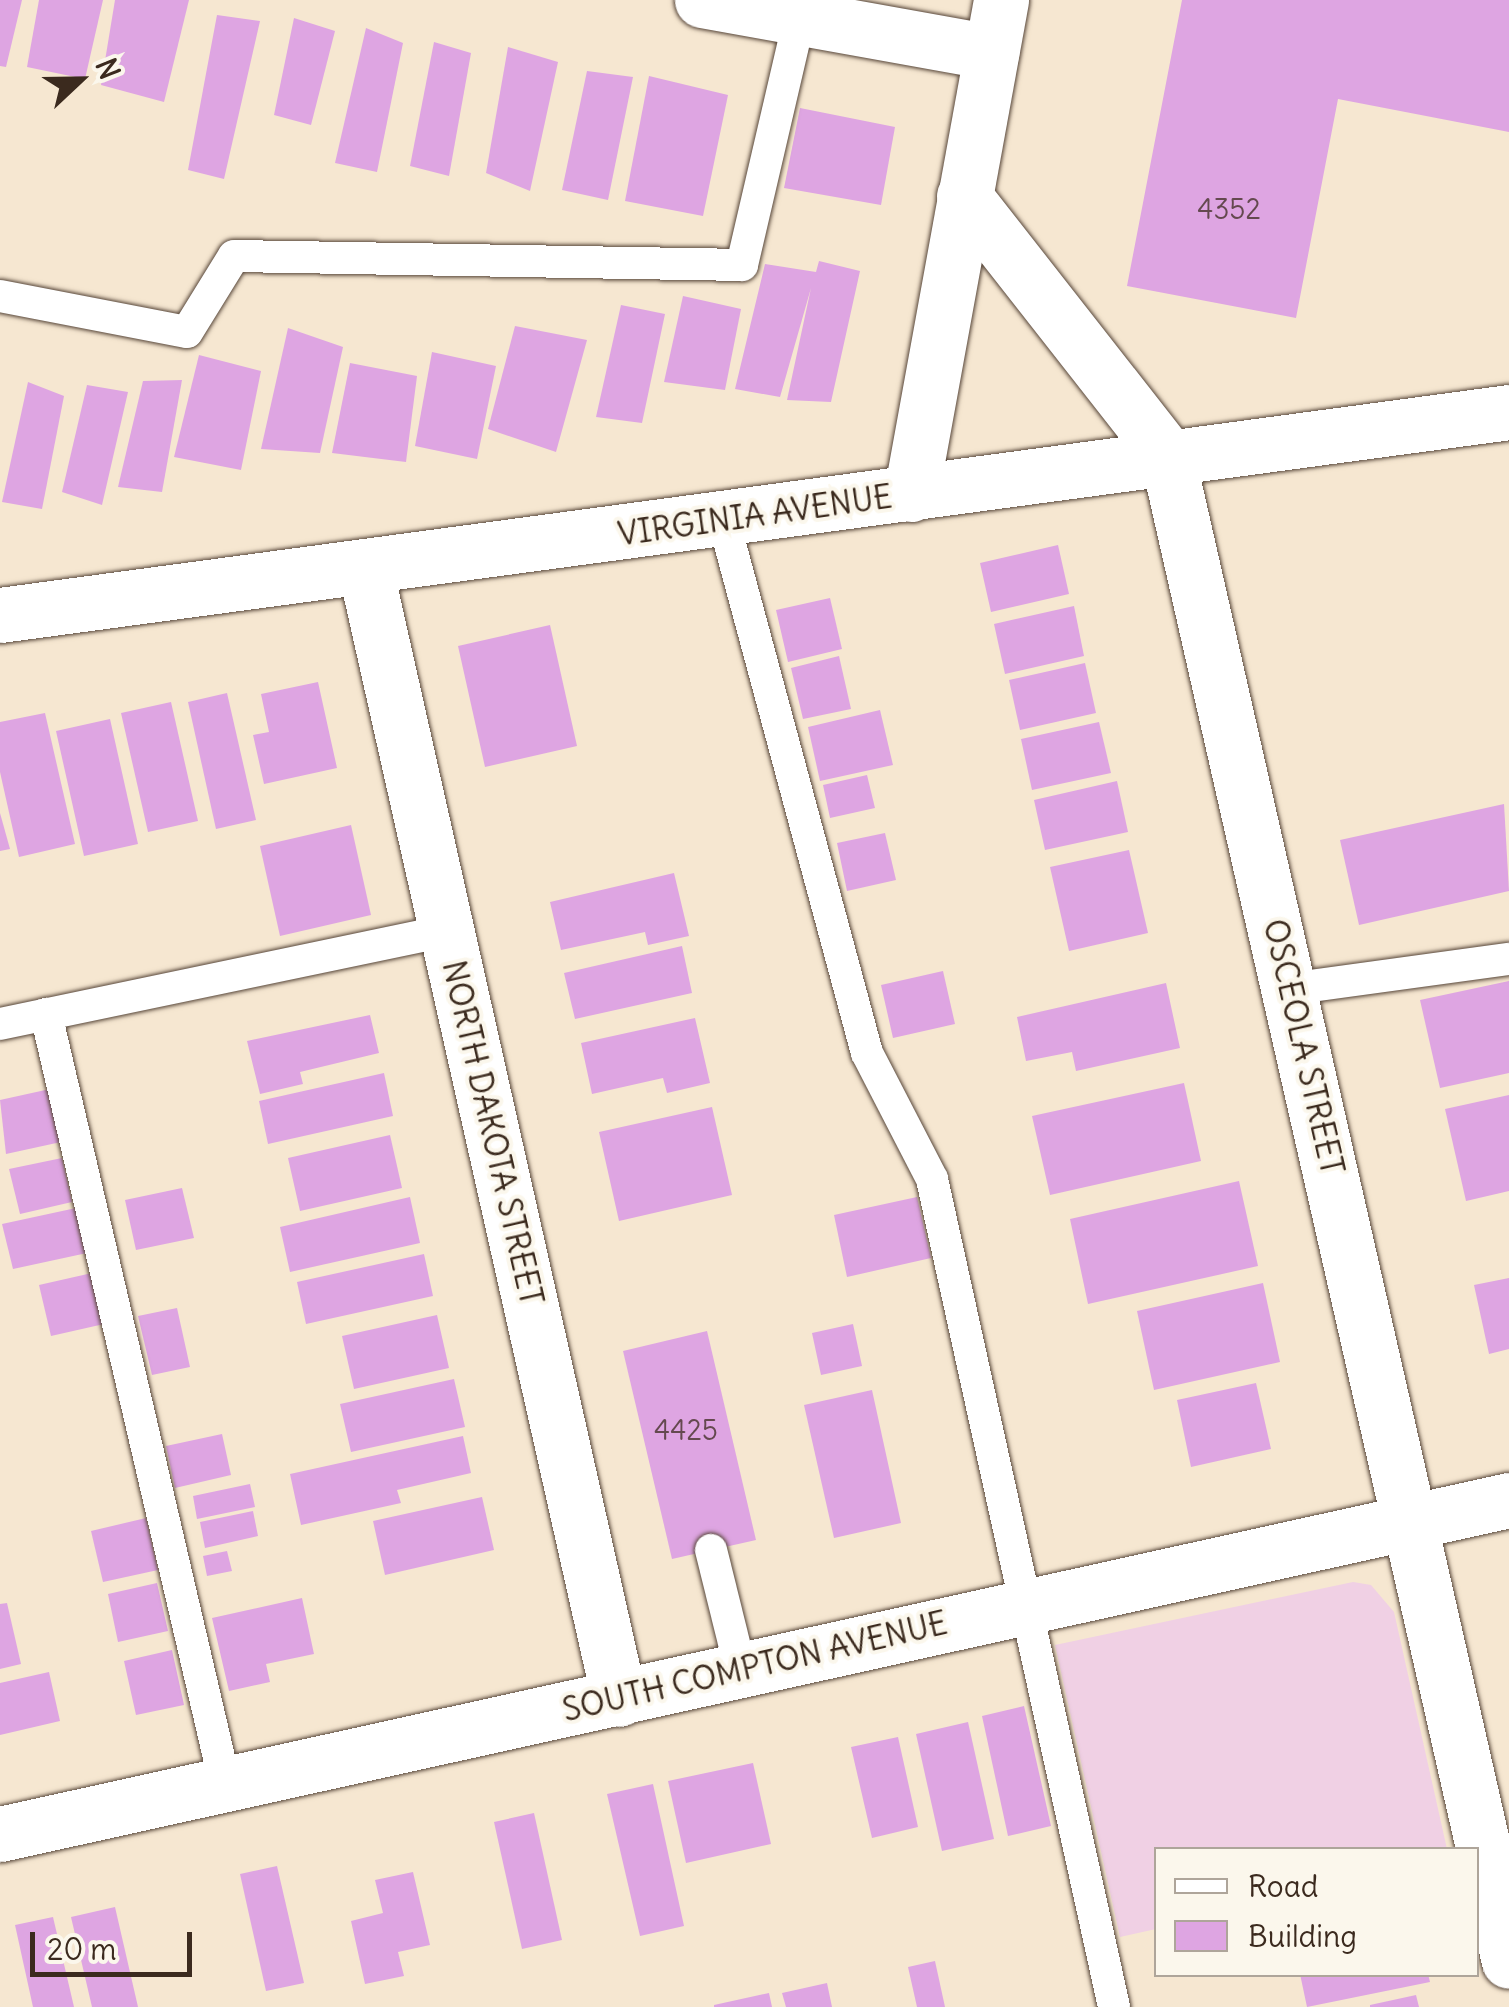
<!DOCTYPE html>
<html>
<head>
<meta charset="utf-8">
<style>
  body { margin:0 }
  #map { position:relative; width:1509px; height:2007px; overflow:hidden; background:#f6e7d1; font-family:Delius,sans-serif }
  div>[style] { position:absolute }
  .built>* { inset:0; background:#f0d0e4 }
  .building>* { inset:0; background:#dea5e2 }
  .roads { filter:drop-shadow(0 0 2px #574639) drop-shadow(0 0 2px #574639) }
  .service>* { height:32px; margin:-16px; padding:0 16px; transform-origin:16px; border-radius:16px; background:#fff }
  .minor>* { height:55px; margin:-27.5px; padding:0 27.5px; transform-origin:27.5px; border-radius:27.5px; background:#fff }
  .tertiary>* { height:55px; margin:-27.5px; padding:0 27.5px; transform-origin:27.5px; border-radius:27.5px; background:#fff }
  span { translate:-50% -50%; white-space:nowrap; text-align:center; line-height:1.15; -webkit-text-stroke:8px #fbf7ec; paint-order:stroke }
  .number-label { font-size:28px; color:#64494f }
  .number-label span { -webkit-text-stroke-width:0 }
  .street-label { font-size:32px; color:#3b2a1e }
  .legend { position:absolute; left:1154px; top:1847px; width:325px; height:130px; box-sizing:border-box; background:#fbf7ec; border:2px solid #aea59a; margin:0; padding:12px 18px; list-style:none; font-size:30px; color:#3b2a1e }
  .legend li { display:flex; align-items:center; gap:20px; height:50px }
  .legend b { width:50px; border:2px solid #aea59a }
  .north { position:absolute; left:30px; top:30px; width:100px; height:100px; -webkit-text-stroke:8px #fbf7ec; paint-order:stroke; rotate:68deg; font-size:28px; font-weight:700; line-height:40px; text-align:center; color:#3b2a1e }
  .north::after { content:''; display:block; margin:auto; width:35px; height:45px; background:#3b2a1e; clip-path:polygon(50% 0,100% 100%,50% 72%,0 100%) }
  .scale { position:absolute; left:30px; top:1932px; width:162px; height:45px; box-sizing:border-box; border:5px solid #3b2a1e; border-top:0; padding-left:12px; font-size:30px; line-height:35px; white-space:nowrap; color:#3b2a1e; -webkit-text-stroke:8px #fbf7ec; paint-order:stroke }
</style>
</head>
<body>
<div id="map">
  <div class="built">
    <i style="clip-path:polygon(1353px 1582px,1371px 1585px,1394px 1612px,1447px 1849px,1156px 1850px,1156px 1929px,1120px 1937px,1055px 1645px)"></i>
  </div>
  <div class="building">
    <i style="clip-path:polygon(0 0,22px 0,6px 67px,0 66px)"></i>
    <i style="clip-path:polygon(39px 0,103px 0,85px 79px,27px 67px)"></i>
    <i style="clip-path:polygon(115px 0,189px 0,164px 102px,101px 85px)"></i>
    <i style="clip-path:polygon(1182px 0,1509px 0,1509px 132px,1338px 99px,1296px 318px,1127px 286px)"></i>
    <i style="clip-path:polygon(217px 15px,260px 21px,224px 179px,188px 170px)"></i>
    <i style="clip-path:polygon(294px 18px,335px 31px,311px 125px,274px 115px)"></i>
    <i style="clip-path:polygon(366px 28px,403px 43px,377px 172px,335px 163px)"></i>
    <i style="clip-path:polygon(434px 42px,471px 53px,449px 176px,410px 166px)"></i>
    <i style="clip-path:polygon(508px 47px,558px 62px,530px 191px,486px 173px)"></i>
    <i style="clip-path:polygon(587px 71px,633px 77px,608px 200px,562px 190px)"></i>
    <i style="clip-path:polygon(649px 76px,728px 95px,703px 216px,625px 201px)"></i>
    <i style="clip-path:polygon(800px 108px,895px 127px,881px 205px,784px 188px)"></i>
    <i style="clip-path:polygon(819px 261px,860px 271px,831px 402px,787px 400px,811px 288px,780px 397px,735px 389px,765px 264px,816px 272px)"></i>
    <i style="clip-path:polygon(683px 296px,741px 309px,725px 390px,664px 382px)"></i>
    <i style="clip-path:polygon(621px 305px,665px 314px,642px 423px,596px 417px)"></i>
    <i style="clip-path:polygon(515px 326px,587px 340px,556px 452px,488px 429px)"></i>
    <i style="clip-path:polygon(288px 328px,343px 347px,320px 453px,261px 449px)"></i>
    <i style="clip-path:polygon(432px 352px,496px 366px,477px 459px,415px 446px)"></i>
    <i style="clip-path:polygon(199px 355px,261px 371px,241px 470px,174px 457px)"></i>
    <i style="clip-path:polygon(350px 363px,417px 376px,406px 462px,332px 453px)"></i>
    <i style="clip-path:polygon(182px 380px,162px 492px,118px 487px,143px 381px)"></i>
    <i style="clip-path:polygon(28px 382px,64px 396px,42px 509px,2px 502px)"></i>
    <i style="clip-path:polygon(87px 385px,128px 392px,102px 505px,62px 492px)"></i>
    <i style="clip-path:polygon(1058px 545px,1069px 594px,991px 612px,980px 563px)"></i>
    <i style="clip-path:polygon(830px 598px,842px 649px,788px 662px,776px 610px)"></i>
    <i style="clip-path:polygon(1074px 606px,1084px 656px,1005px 674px,994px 624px)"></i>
    <i style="clip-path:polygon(550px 625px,577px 746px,485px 767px,458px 646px)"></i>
    <i style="clip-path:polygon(839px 656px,851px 709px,803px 719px,791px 668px)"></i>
    <i style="clip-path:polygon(1085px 663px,1096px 713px,1020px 730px,1009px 680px)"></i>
    <i style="clip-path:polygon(318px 682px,337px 768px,264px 784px,253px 735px,269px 732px,261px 694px)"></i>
    <i style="clip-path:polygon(227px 693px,256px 820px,216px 829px,188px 702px)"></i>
    <i style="clip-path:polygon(171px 702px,198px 821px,148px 832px,121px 713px)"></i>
    <i style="clip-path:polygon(880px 710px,893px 765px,820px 781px,808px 727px)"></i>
    <i style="clip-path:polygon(45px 713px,75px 844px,19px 857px,0 772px,0 722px)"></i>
    <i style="clip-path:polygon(110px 719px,138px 844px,84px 856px,56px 731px)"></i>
    <i style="clip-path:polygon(1099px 722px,1111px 773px,1032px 790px,1021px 739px)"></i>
    <i style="clip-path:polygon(867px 775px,875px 808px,830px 818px,823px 785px)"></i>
    <i style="clip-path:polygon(1117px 781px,1128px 832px,1045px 850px,1034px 800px)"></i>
    <i style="clip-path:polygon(1504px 804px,1509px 891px,1359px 925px,1340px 840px)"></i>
    <i style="clip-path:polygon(0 813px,10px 849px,0 851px)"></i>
    <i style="clip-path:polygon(351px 825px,371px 915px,280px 936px,260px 846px)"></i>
    <i style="clip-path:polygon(885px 833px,896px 880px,847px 891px,837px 843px)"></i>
    <i style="clip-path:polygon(1129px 850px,1148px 933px,1069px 951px,1050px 867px)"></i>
    <i style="clip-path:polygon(674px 873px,689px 936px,648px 945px,645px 932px,561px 950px,550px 902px)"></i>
    <i style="clip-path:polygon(682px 946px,692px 993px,575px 1019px,564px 973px)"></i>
    <i style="clip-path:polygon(943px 971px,955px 1024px,893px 1038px,881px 985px)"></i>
    <i style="clip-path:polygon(1509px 981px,1509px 1073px,1440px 1088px,1420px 1000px)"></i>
    <i style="clip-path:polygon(1166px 983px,1180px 1048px,1076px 1071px,1072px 1052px,1026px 1061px,1017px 1017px)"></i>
    <i style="clip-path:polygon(370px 1015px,379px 1053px,300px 1072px,303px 1084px,260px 1094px,247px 1041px)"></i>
    <i style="clip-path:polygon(695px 1018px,710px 1083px,667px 1093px,663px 1078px,592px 1094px,581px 1043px)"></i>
    <i style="clip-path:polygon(384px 1073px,393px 1116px,268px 1144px,259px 1101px)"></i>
    <i style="clip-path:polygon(1184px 1083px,1201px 1161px,1050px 1195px,1032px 1116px)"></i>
    <i style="clip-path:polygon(50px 1089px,61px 1142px,6px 1154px,0 1100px)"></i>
    <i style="clip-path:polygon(1509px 1095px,1509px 1191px,1466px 1201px,1445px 1109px)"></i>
    <i style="clip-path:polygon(712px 1107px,732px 1195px,619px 1221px,599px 1132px)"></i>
    <i style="clip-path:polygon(390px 1135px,402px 1188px,300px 1211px,288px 1158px)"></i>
    <i style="clip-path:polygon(62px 1158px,72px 1202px,20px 1214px,9px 1169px)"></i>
    <i style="clip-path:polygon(1239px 1181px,1258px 1266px,1088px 1304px,1070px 1219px)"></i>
    <i style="clip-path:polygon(182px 1188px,194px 1238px,136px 1250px,125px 1200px)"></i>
    <i style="clip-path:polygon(410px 1197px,420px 1243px,290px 1272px,280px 1227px)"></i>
    <i style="clip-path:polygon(917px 1197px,931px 1258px,847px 1277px,834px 1215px)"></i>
    <i style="clip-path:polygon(76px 1208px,87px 1253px,13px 1269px,2px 1224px)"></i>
    <i style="clip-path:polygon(424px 1254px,433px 1296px,306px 1324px,297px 1282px)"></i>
    <i style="clip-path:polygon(92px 1273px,104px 1324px,51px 1336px,39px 1285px)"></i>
    <i style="clip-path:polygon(1509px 1278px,1509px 1349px,1489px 1354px,1474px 1285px)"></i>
    <i style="clip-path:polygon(1263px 1283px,1280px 1362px,1154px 1390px,1137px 1311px)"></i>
    <i style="clip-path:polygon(177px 1308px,190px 1367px,152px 1375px,138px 1316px)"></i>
    <i style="clip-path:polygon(437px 1315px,449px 1368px,354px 1389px,342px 1336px)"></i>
    <i style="clip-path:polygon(853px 1324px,862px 1366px,821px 1375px,812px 1333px)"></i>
    <i style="clip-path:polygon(707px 1331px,756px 1540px,672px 1559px,623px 1351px)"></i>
    <i style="clip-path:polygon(454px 1379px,465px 1427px,351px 1452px,340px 1404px)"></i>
    <i style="clip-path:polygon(1256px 1383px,1271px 1449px,1191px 1467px,1177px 1400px)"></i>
    <i style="clip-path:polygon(872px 1390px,901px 1523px,834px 1538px,804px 1405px)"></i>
    <i style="clip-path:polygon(222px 1434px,231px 1475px,175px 1488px,166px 1446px)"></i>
    <i style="clip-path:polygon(463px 1436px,471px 1473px,397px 1490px,401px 1503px,301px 1525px,290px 1474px)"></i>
    <i style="clip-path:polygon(250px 1484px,255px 1507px,197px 1519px,193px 1496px)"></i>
    <i style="clip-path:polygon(482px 1497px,494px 1550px,385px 1575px,373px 1521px)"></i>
    <i style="clip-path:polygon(253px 1511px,258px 1536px,205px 1548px,200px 1522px)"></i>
    <i style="clip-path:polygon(146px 1518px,158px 1570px,103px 1582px,91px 1531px)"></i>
    <i style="clip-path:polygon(227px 1551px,232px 1571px,207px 1576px,203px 1556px)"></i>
    <i style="clip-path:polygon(157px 1583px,168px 1631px,118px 1642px,108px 1594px)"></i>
    <i style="clip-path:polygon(302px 1598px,314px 1654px,266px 1664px,270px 1682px,229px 1691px,212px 1618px)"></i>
    <i style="clip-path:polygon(7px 1603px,21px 1664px,0 1669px,0 1604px)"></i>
    <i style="clip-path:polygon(172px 1650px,184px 1705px,136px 1715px,124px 1661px)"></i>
    <i style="clip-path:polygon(49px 1672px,60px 1721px,0 1735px,0 1683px)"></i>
    <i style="clip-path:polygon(1024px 1706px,1051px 1826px,1008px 1836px,982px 1716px)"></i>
    <i style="clip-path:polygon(968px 1722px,994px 1839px,942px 1851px,916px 1734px)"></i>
    <i style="clip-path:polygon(898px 1737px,918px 1827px,872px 1838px,851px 1747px)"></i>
    <i style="clip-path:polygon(753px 1763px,771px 1844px,686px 1863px,668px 1781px)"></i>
    <i style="clip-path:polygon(653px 1784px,684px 1926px,640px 1936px,607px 1794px)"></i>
    <i style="clip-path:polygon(534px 1813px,562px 1940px,522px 1949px,494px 1822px)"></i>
    <i style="clip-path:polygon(277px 1866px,304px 1983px,266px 1991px,240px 1874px)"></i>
    <i style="clip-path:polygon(413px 1872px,430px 1945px,398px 1952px,404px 1976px,365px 1984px,351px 1921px,383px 1913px,375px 1880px)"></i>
    <i style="clip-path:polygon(115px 1907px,138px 2007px,92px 2007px,71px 1917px)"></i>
    <i style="clip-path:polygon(53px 1917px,74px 2007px,33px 2007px,15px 1925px)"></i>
    <i style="clip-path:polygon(935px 1961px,945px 2007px,917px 2007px,908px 1967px)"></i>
    <i style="clip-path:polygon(1300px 1974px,1428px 1974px,1430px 1982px,1307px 2007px)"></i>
    <i style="clip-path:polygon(827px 1983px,832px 2007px,786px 2007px,782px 1993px)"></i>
    <i style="clip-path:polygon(769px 1993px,772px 2007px,714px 2007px,714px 2005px)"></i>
    <i style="clip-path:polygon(1416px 1995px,1419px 2007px,1370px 2007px,1370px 2005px)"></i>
  </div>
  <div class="roads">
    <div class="service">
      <i style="left:0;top:296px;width:190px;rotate:10.9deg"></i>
      <i style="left:187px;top:332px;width:89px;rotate:-58.3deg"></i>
      <i style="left:234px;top:256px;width:508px;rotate:1.01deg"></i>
      <i style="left:742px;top:265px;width:252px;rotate:-76.9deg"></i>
      <i style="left:724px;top:522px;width:550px;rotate:74.93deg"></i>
      <i style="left:867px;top:1053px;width:142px;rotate:62.7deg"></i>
      <i style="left:932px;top:1179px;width:848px;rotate:77.6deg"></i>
      <i style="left:1289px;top:989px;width:222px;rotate:-7.8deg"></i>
      <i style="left:46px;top:1014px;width:790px;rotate:76.9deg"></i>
      <i style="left:0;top:1024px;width:456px;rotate:-11.8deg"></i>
      <i style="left:711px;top:1550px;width:125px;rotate:76.1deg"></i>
    </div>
    <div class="minor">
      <i style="left:702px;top:0;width:294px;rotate:10.2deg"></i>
      <i style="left:964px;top:196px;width:329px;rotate:51.9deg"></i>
      <i style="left:1167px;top:455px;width:1544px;rotate:77.21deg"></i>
      <i style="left:911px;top:494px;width:502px;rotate:-79.67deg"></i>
      <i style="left:365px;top:568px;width:1159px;rotate:77.34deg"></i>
      <i style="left:0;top:1834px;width:1546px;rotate:-12.48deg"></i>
    </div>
    <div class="tertiary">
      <i style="left:0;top:615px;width:1523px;rotate:-7.66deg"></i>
    </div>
  </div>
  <div class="number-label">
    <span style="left:1229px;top:209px">4352</span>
    <span style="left:686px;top:1430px">4425</span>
  </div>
  <div class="street-label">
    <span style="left:755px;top:516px;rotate:-8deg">VIRGINIA AVENUE</span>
    <span style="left:1303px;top:1047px;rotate:77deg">OSCEOLA STREET</span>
    <span style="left:492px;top:1133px;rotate:77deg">NORTH DAKOTA STREET</span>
    <span style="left:755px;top:1667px;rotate:-13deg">SOUTH COMPTON AVENUE</span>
  </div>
  <ul class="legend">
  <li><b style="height:12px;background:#fff"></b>Road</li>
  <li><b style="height:28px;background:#dea5e2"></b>Building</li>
  </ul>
  <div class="north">N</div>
  <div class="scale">20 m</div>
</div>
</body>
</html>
